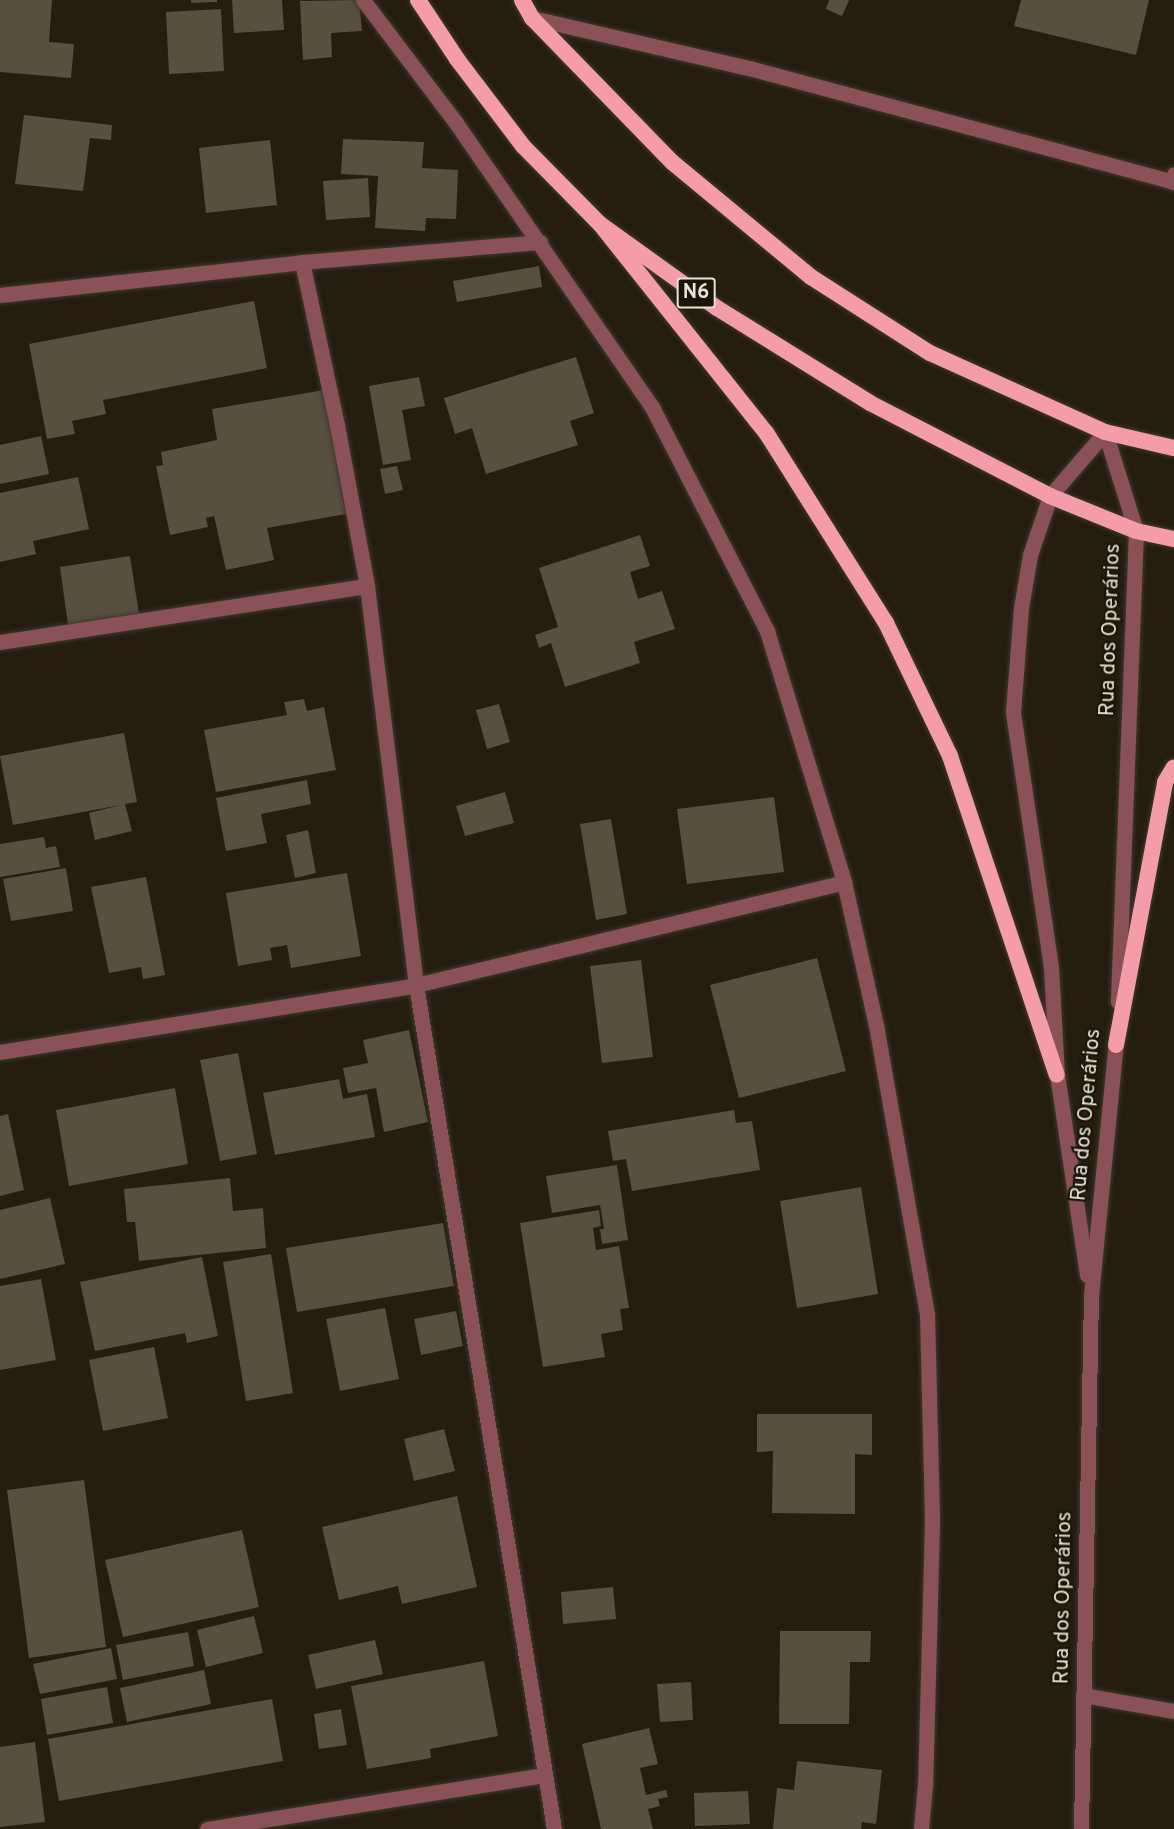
<!DOCTYPE html>
<html>
<head>
<meta charset="utf-8">
<style>
  body { margin:0 }
  #map { position:relative; width:1174px; height:1829px; overflow:hidden; background:#241d10; font-family:Overpass,sans-serif }
  div>[style] { position:absolute }
  .building>* { inset:0; background:#574f40 }
  .roads { filter:drop-shadow(0 0 2px #3f392c) drop-shadow(0 0 2px #3f392c) }
  .service>* { height:15px; margin:-7.5px; padding:0 7.5px; transform-origin:7.5px; border-radius:7.5px; background:#8a5158 }
  .minor>* { height:15px; margin:-7.5px; padding:0 7.5px; transform-origin:7.5px; border-radius:7.5px; background:#8a5158 }
  .tertiary>* { height:15px; margin:-7.5px; padding:0 7.5px; transform-origin:7.5px; border-radius:7.5px; background:#8a5158 }
  .trunk>* { height:16px; margin:-8px; padding:0 8px; transform-origin:8px; border-radius:8px; background:#f49ca8 }
  span { translate:-50% -50%; white-space:nowrap; text-align:center; line-height:1.15; -webkit-text-stroke:4.5px #1b1407; paint-order:stroke }
  .shield-label span { padding:2px 4px; background:#1b1407; border:2px solid; border-radius:4px; -webkit-text-stroke-width:0 }
  .shield-label { font-size:20px; color:#e7e3da; font-weight:700 }
  .street-label { font-size:21px; color:#e7e3da }
</style>
</head>
<body>
<div id="map">
  <div class="building">
    <i style="clip-path:polygon(0 0,52px 0,49px 42px,74px 44px,71px 78px,0 72px)"></i>
    <i style="clip-path:polygon(191px 0,217px 0,217px 2px,191px 3px)"></i>
    <i style="clip-path:polygon(232px 0,282px 0,284px 30px,234px 33px)"></i>
    <i style="clip-path:polygon(359px 0,362px 31px,331px 33px,332px 57px,303px 60px,300px 1px)"></i>
    <i style="clip-path:polygon(829px 0,849px 0,842px 16px,826px 9px)"></i>
    <i style="clip-path:polygon(1021px 0,1149px 0,1136px 55px,1014px 26px)"></i>
    <i style="clip-path:polygon(221px 9px,224px 71px,169px 74px,166px 12px)"></i>
    <i style="clip-path:polygon(24px 115px,112px 125px,111px 140px,90px 138px,83px 191px,15px 184px)"></i>
    <i style="clip-path:polygon(343px 139px,424px 142px,422px 168px,458px 170px,456px 219px,426px 218px,425px 231px,375px 228px,378px 176px,341px 174px)"></i>
    <i style="clip-path:polygon(270px 140px,277px 205px,206px 213px,199px 148px)"></i>
    <i style="clip-path:polygon(368px 178px,370px 217px,326px 220px,323px 181px)"></i>
    <i style="clip-path:polygon(539px 266px,542px 287px,457px 302px,453px 281px)"></i>
    <i style="clip-path:polygon(254px 301px,267px 368px,103px 400px,106px 414px,72px 421px,75px 434px,47px 439px,29px 344px)"></i>
    <i style="clip-path:polygon(576px 357px,594px 413px,570px 421px,578px 445px,486px 474px,472px 428px,455px 434px,444px 398px)"></i>
    <i style="clip-path:polygon(419px 377px,425px 406px,402px 410px,411px 460px,383px 465px,369px 386px)"></i>
    <i style="clip-path:polygon(324px 390px,346px 514px,267px 528px,274px 560px,226px 570px,214px 516px,206px 518px,208px 527px,170px 535px,156px 466px,163px 465px,161px 452px,217px 440px,212px 409px)"></i>
    <i style="clip-path:polygon(41px 436px,49px 474px,0 484px,0 445px)"></i>
    <i style="clip-path:polygon(397px 466px,403px 490px,385px 494px,380px 469px)"></i>
    <i style="clip-path:polygon(78px 477px,89px 529px,33px 541px,36px 554px,0 562px,0 493px)"></i>
    <i style="clip-path:polygon(640px 535px,650px 566px,630px 572px,638px 599px,662px 591px,675px 629px,634px 642px,640px 663px,565px 687px,551px 643px,539px 648px,535px 635px,558px 627px,539px 568px)"></i>
    <i style="clip-path:polygon(130px 556px,139px 614px,68px 625px,60px 567px)"></i>
    <i style="clip-path:polygon(304px 699px,307px 711px,324px 707px,336px 770px,216px 792px,204px 730px,287px 715px,284px 702px)"></i>
    <i style="clip-path:polygon(499px 704px,510px 742px,487px 749px,476px 710px)"></i>
    <i style="clip-path:polygon(124px 733px,137px 802px,125px 804px,132px 831px,95px 840px,89px 813px,121px 805px,13px 825px,0 756px)"></i>
    <i style="clip-path:polygon(307px 780px,311px 804px,261px 814px,267px 843px,226px 851px,216px 798px)"></i>
    <i style="clip-path:polygon(505px 792px,514px 823px,465px 836px,456px 806px)"></i>
    <i style="clip-path:polygon(774px 797px,784px 872px,687px 884px,677px 809px)"></i>
    <i style="clip-path:polygon(611px 819px,627px 914px,596px 920px,580px 824px)"></i>
    <i style="clip-path:polygon(308px 830px,316px 873px,295px 878px,286px 835px)"></i>
    <i style="clip-path:polygon(44px 837px,46px 848px,56px 846px,60px 867px,0 877px,0 844px)"></i>
    <i style="clip-path:polygon(66px 868px,73px 911px,11px 921px,3px 879px)"></i>
    <i style="clip-path:polygon(347px 873px,361px 956px,291px 968px,287px 945px,270px 948px,272px 960px,238px 966px,226px 893px)"></i>
    <i style="clip-path:polygon(146px 877px,165px 975px,143px 979px,141px 967px,109px 973px,91px 887px)"></i>
    <i style="clip-path:polygon(817px 958px,846px 1071px,739px 1098px,710px 985px)"></i>
    <i style="clip-path:polygon(641px 960px,653px 1057px,602px 1063px,590px 966px)"></i>
    <i style="clip-path:polygon(409px 1030px,428px 1122px,384px 1132px,376px 1088px,348px 1093px,343px 1068px,368px 1063px,363px 1040px)"></i>
    <i style="clip-path:polygon(238px 1053px,257px 1154px,220px 1161px,200px 1060px)"></i>
    <i style="clip-path:polygon(339px 1079px,343px 1099px,367px 1094px,375px 1137px,275px 1155px,263px 1093px)"></i>
    <i style="clip-path:polygon(175px 1088px,188px 1164px,69px 1186px,56px 1110px)"></i>
    <i style="clip-path:polygon(734px 1110px,736px 1123px,752px 1121px,760px 1170px,632px 1191px,626px 1159px,613px 1161px,608px 1131px)"></i>
    <i style="clip-path:polygon(8px 1114px,24px 1190px,0 1196px,0 1116px)"></i>
    <i style="clip-path:polygon(617px 1165px,628px 1240px,602px 1244px,600px 1229px,604px 1229px,600px 1205px,552px 1213px,546px 1176px)"></i>
    <i style="clip-path:polygon(230px 1178px,233px 1211px,263px 1208px,266px 1248px,139px 1261px,135px 1222px,127px 1222px,124px 1189px)"></i>
    <i style="clip-path:polygon(861px 1187px,878px 1294px,797px 1308px,780px 1201px)"></i>
    <i style="clip-path:polygon(50px 1198px,65px 1264px,0 1279px,0 1210px)"></i>
    <i style="clip-path:polygon(599px 1210px,601px 1226px,593px 1228px,596px 1250px,619px 1246px,629px 1308px,620px 1309px,623px 1330px,601px 1334px,605px 1357px,543px 1367px,520px 1223px)"></i>
    <i style="clip-path:polygon(443px 1223px,454px 1286px,297px 1312px,286px 1248px)"></i>
    <i style="clip-path:polygon(271px 1254px,293px 1393px,246px 1401px,223px 1262px)"></i>
    <i style="clip-path:polygon(202px 1257px,218px 1336px,187px 1343px,185px 1333px,95px 1351px,80px 1282px)"></i>
    <i style="clip-path:polygon(41px 1279px,56px 1360px,0 1370px,0 1286px)"></i>
    <i style="clip-path:polygon(385px 1308px,399px 1379px,340px 1391px,326px 1319px)"></i>
    <i style="clip-path:polygon(456px 1311px,463px 1346px,421px 1355px,414px 1319px)"></i>
    <i style="clip-path:polygon(154px 1347px,168px 1418px,103px 1431px,89px 1360px)"></i>
    <i style="clip-path:polygon(757px 1414px,872px 1414px,872px 1455px,855px 1454px,855px 1514px,772px 1513px,773px 1451px,757px 1452px)"></i>
    <i style="clip-path:polygon(444px 1429px,455px 1471px,414px 1481px,404px 1439px)"></i>
    <i style="clip-path:polygon(84px 1480px,106px 1647px,29px 1658px,7px 1490px)"></i>
    <i style="clip-path:polygon(457px 1496px,477px 1587px,402px 1604px,398px 1586px,339px 1600px,322px 1527px)"></i>
    <i style="clip-path:polygon(242px 1530px,259px 1607px,123px 1637px,105px 1560px)"></i>
    <i style="clip-path:polygon(613px 1587px,616px 1619px,563px 1624px,561px 1592px)"></i>
    <i style="clip-path:polygon(254px 1616px,263px 1653px,206px 1667px,197px 1630px)"></i>
    <i style="clip-path:polygon(780px 1631px,871px 1631px,870px 1662px,850px 1662px,849px 1724px,779px 1724px)"></i>
    <i style="clip-path:polygon(188px 1632px,194px 1666px,123px 1680px,116px 1645px)"></i>
    <i style="clip-path:polygon(375px 1640px,383px 1674px,316px 1689px,308px 1655px)"></i>
    <i style="clip-path:polygon(111px 1648px,117px 1679px,40px 1694px,33px 1664px)"></i>
    <i style="clip-path:polygon(484px 1661px,498px 1736px,430px 1749px,431px 1758px,367px 1769px,351px 1686px)"></i>
    <i style="clip-path:polygon(204px 1670px,211px 1704px,127px 1722px,120px 1688px)"></i>
    <i style="clip-path:polygon(691px 1682px,693px 1720px,660px 1722px,657px 1684px)"></i>
    <i style="clip-path:polygon(107px 1687px,113px 1723px,47px 1735px,41px 1699px)"></i>
    <i style="clip-path:polygon(272px 1699px,283px 1761px,59px 1801px,48px 1739px)"></i>
    <i style="clip-path:polygon(341px 1709px,347px 1745px,319px 1749px,314px 1714px)"></i>
    <i style="clip-path:polygon(649px 1728px,658px 1764px,640px 1768px,646px 1795px,666px 1790px,668px 1797px,658px 1799px,660px 1806px,648px 1809px,653px 1829px,601px 1829px,582px 1744px)"></i>
    <i style="clip-path:polygon(35px 1742px,45px 1822px,0 1827px,0 1747px)"></i>
    <i style="clip-path:polygon(797px 1761px,882px 1770px,876px 1824px,862px 1822px,861px 1829px,773px 1829px,777px 1788px,794px 1790px)"></i>
    <i style="clip-path:polygon(748px 1791px,750px 1824px,695px 1826px,694px 1793px)"></i>
  </div>
  <div class="roads">
    <div class="service">
      <i style="left:1083px;top:1695px;width:92px;rotate:10deg"></i>
    </div>
    <div class="minor">
      <i style="left:363px;top:0;width:154px;rotate:52.9deg"></i>
      <i style="left:456px;top:123px;width:347px;rotate:55.4deg"></i>
      <i style="left:653px;top:409px;width:250px;rotate:62.8deg"></i>
      <i style="left:767px;top:631px;width:263px;rotate:72.9deg"></i>
      <i style="left:844px;top:882px;width:147px;rotate:77.4deg"></i>
      <i style="left:876px;top:1025px;width:292px;rotate:80deg"></i>
      <i style="left:927px;top:1313px;width:210px;rotate:88.6deg"></i>
      <i style="left:932px;top:1523px;width:262px;rotate:91.5deg"></i>
      <i style="left:925px;top:1785px;width:44px;rotate:95.2deg"></i>
      <i style="left:532px;top:18px;width:223px;rotate:13deg"></i>
      <i style="left:749px;top:68px;width:440px;rotate:15deg"></i>
      <i style="left:302px;top:262px;width:167px;rotate:77.9deg"></i>
      <i style="left:337px;top:425px;width:164px;rotate:79.4deg"></i>
      <i style="left:367px;top:586px;width:402px;rotate:83deg"></i>
      <i style="left:416px;top:985px;width:855px;rotate:80.71deg"></i>
      <i style="left:0;top:295px;width:304px;rotate:-6.2deg"></i>
      <i style="left:302px;top:262px;width:239px;rotate:-4.8deg"></i>
      <i style="left:0;top:642px;width:371px;rotate:-8.7deg"></i>
      <i style="left:0;top:1052px;width:421px;rotate:-9.1deg"></i>
      <i style="left:416px;top:985px;width:440px;rotate:-13.5deg"></i>
      <i style="left:207px;top:1829px;width:342px;rotate:-9.1deg"></i>
    </div>
    <div class="tertiary">
      <i style="left:1172px;top:182px;width:8px;rotate:-76deg"></i>
      <i style="left:1105px;top:432px;width:104px;rotate:72.6deg"></i>
      <i style="left:1136px;top:531px;width:471px;rotate:92.2deg"></i>
      <i style="left:1087px;top:1275px;width:202px;rotate:-98.5deg"></i>
      <i style="left:1057px;top:1075px;width:108px;rotate:-93.2deg"></i>
      <i style="left:1051px;top:967px;width:258px;rotate:-98.5deg"></i>
      <i style="left:1013px;top:712px;width:104px;rotate:-85.6deg"></i>
      <i style="left:1021px;top:608px;width:54px;rotate:-80.4deg"></i>
      <i style="left:1030px;top:555px;width:62px;rotate:-71.3deg"></i>
      <i style="left:1050px;top:496px;width:84px;rotate:-49.3deg"></i>
      <i style="left:1081px;top:1829px;width:533px;rotate:-88.93deg"></i>
      <i style="left:1091px;top:1296px;width:265px;rotate:-84.4deg"></i>
    </div>
    <div class="trunk">
      <i style="left:418px;top:0;width:71px;rotate:56.5deg"></i>
      <i style="left:457px;top:59px;width:109px;rotate:52.8deg"></i>
      <i style="left:523px;top:146px;width:110px;rotate:45.4deg"></i>
      <i style="left:600px;top:224px;width:144px;rotate:35.7deg"></i>
      <i style="left:717px;top:308px;width:180px;rotate:31.8deg"></i>
      <i style="left:870px;top:403px;width:203px;rotate:27.3deg"></i>
      <i style="left:1050px;top:496px;width:93px;rotate:22.1deg"></i>
      <i style="left:1136px;top:531px;width:39px;rotate:12deg"></i>
      <i style="left:522px;top:0;width:21px;rotate:61deg"></i>
      <i style="left:532px;top:18px;width:201px;rotate:45.8deg"></i>
      <i style="left:672px;top:162px;width:180px;rotate:39.6deg"></i>
      <i style="left:811px;top:277px;width:141px;rotate:32.6deg"></i>
      <i style="left:930px;top:353px;width:192px;rotate:24.3deg"></i>
      <i style="left:1105px;top:432px;width:71px;rotate:13.1deg"></i>
      <i style="left:600px;top:224px;width:268px;rotate:51.5deg"></i>
      <i style="left:767px;top:434px;width:223px;rotate:57.8deg"></i>
      <i style="left:886px;top:623px;width:148px;rotate:64.3deg"></i>
      <i style="left:950px;top:756px;width:336px;rotate:71.5deg"></i>
      <i style="left:1116px;top:1045px;width:268px;rotate:-79.4deg"></i>
      <i style="left:1165px;top:782px;width:17px;rotate:-59deg"></i>
    </div>
  </div>
  <div class="shield-label">
    <span style="left:696px;top:293px">N6</span>
  </div>
  <div class="street-label">
    <span style="left:1111px;top:630px;rotate:-88deg">Rua dos Operários</span>
    <span style="left:1087px;top:1115px;rotate:-85deg">Rua dos Operários</span>
    <span style="left:1064px;top:1598px;rotate:-89deg">Rua dos Operários</span>
  </div>
</div>
</body>
</html>
